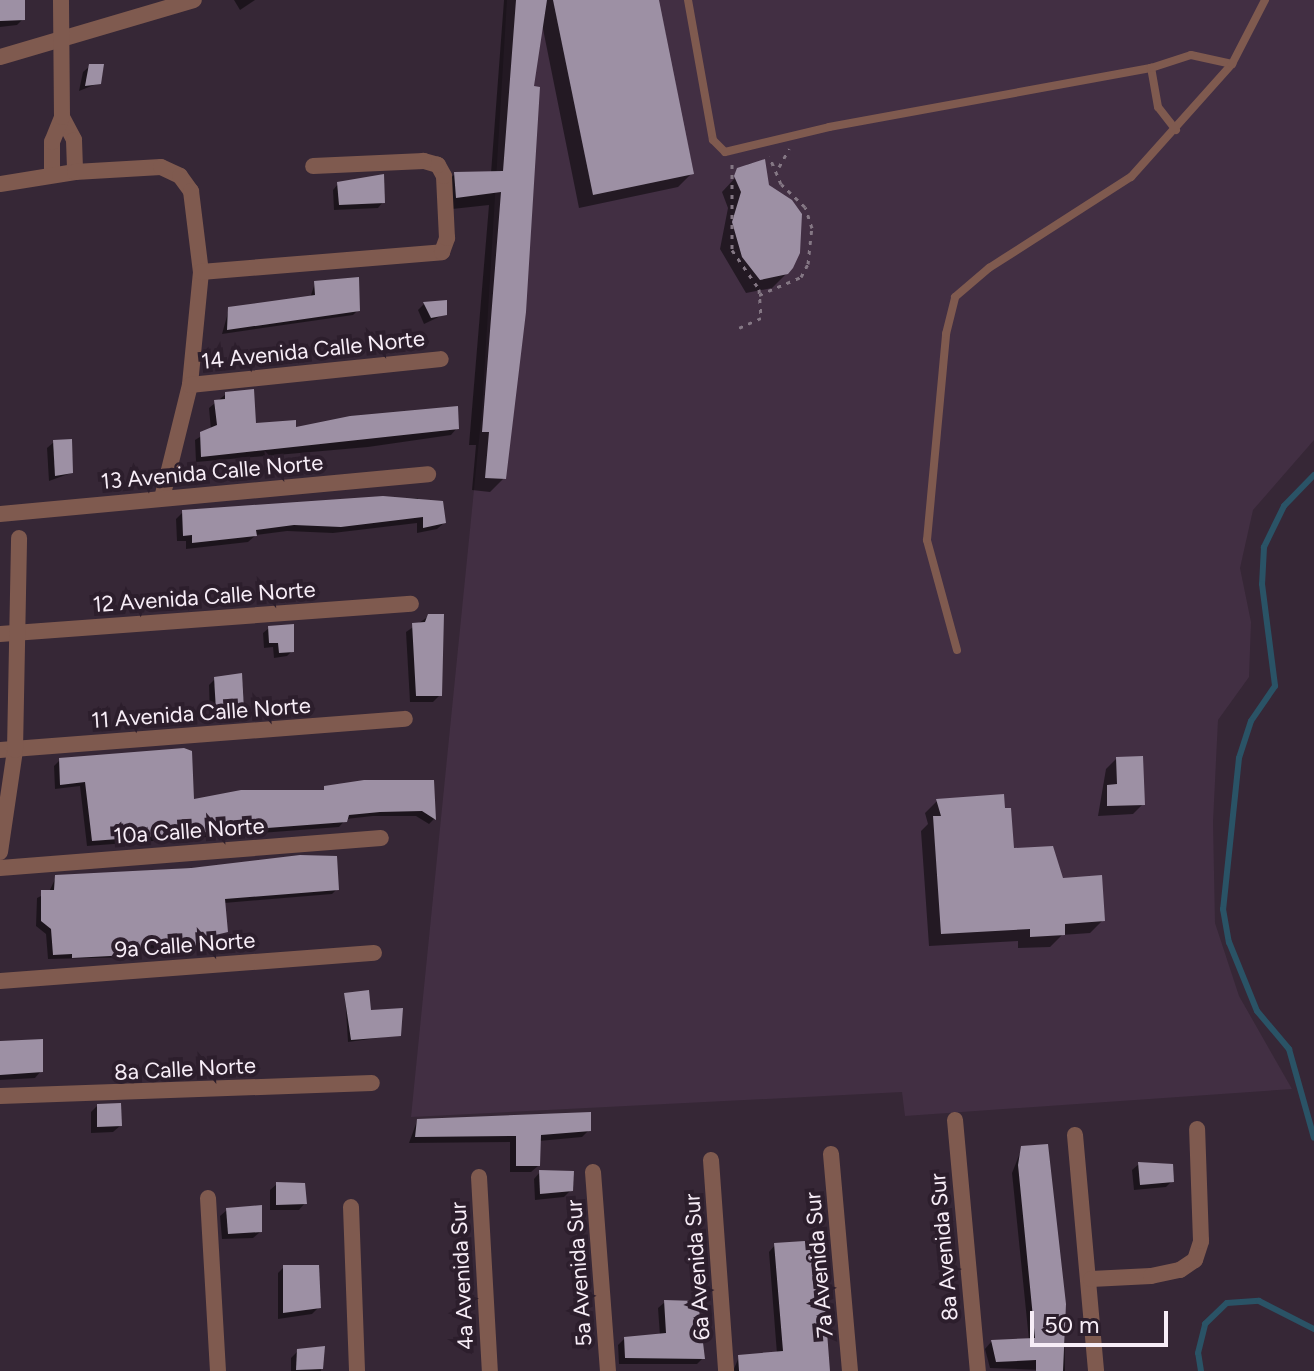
<!DOCTYPE html>
<html>
<head>
<meta charset="utf-8">
<style>
  body { margin:0 }
  #map { position:relative; width:1314px; height:1371px; overflow:hidden; background:#362736; font-family:Figtree,sans-serif }
  div>[style] { position:absolute }
  .built>* { inset:0; background:#422f43 }
  .shadow>* { inset:0; background:#0007 }
  .stream>* { height:6px; margin:-3px; padding:0 3px; transform-origin:3px; border-radius:3px; background:#2a5366 }
  .building>* { inset:0; background:#9d90a4 }
  .path>* { height:3px; margin-top:-1.5px; transform-origin:0; background:repeating-linear-gradient(90deg,#847784 0 4px,transparent 0 10px) }
  .service>* { height:8px; margin:-4px; padding:0 4px; transform-origin:4px; border-radius:4px; background:#7f5a4f }
  .minor>* { height:16px; margin:-8px; padding:0 8px; transform-origin:8px; border-radius:8px; background:#7f5a4f }
  span { translate:-50% -50%; white-space:nowrap; text-align:center; line-height:1.15; -webkit-text-stroke:8px #2c1e2c; paint-order:stroke }
  .street-label { font-size:22px; color:#f7edf7 }
  .scale { position:absolute; left:1030px; top:1311px; width:138px; height:36px; box-sizing:border-box; border:4px solid #f7edf7; border-top:0; padding-left:10px; font-size:24px; line-height:28px; white-space:nowrap; color:#f7edf7; -webkit-text-stroke:6px #2c1e2c; paint-order:stroke }
</style>
</head>
<body>
<div id="map">
  <div class="built">
    <i style="clip-path:polygon(507px 0,1314px 0,1314px 440px,1253px 510px,1240px 568px,1251px 622px,1249px 677px,1218px 720px,1213px 822px,1215px 923px,1239px 996px,1292px 1089px,905px 1116px,902px 1092px,411px 1117px,482px 410px)"></i>
  </div>
  <div class="shadow">
    <i style="clip-path:polygon(0 0,24px 0,23px 19px,17px 25px,0 27px)"></i>
    <i style="clip-path:polygon(234px 0,255px 0,240px 10px)"></i>
    <i style="clip-path:polygon(504px 0,657px 0,692px 173px,678px 187px,579px 208px,542px 24px,532px 88px,504px 478px,490px 492px,472px 490px,476px 445px,469px 445px,489px 205px,443px 210px,441px 187px,455px 174px,491px 173px)"></i>
    <i style="clip-path:polygon(90px 66px,99px 83px,79px 91px,83px 72px)"></i>
    <i style="clip-path:polygon(763px 162px,787px 273px,772px 288px,746px 293px,720px 249px,728px 208px,722px 192px,748px 164px)"></i>
    <i style="clip-path:polygon(338px 184px,383px 202px,378px 208px,334px 210px,333px 190px)"></i>
    <i style="clip-path:polygon(315px 283px,358px 310px,353px 315px,222px 334px,229px 309px,310px 298px)"></i>
    <i style="clip-path:polygon(424px 304px,445px 314px,424px 324px,418px 310px)"></i>
    <i style="clip-path:polygon(226px 394px,254px 425px,293px 430px,457px 428px,451px 435px,368px 447px,196px 462px,195px 440px,211px 430px,209px 408px)"></i>
    <i style="clip-path:polygon(54px 442px,71px 473px,49px 481px,47px 448px)"></i>
    <i style="clip-path:polygon(418px 498px,418px 504px,444px 523px,437px 529px,417px 533px,417px 523px,333px 533px,287px 531px,256px 535px,248px 542px,186px 549px,186px 541px,177px 541px,176px 519px,183px 512px)"></i>
    <i style="clip-path:polygon(429px 616px,443px 616px,440px 695px,433px 702px,410px 702px,406px 632px)"></i>
    <i style="clip-path:polygon(269px 628px,292px 651px,287px 656px,274px 658px,273px 647px,264px 648px,263px 633px)"></i>
    <i style="clip-path:polygon(215px 679px,242px 709px,236px 716px,210px 717px,209px 685px)"></i>
    <i style="clip-path:polygon(1116px 759px,1143px 804px,1133px 814px,1098px 816px,1106px 769px)"></i>
    <i style="clip-path:polygon(60px 760px,192px 801px,432px 782px,434px 819px,429px 824px,416px 816px,373px 816px,346px 819px,339px 827px,87px 846px,80px 786px,55px 789px,54px 766px)"></i>
    <i style="clip-path:polygon(937px 801px,1003px 810px,1012px 850px,1061px 881px,1103px 920px,1090px 933px,1062px 935px,1050px 947px,1018px 948px,1018px 941px,929px 946px,921px 831px,928px 824px,925px 813px)"></i>
    <i style="clip-path:polygon(335px 858px,337px 889px,332px 894px,224px 903px,225px 932px,196px 942px,188px 951px,143px 948px,135px 957px,48px 959px,46px 934px,36px 926px,37px 898px,49px 892px,56px 877px)"></i>
    <i style="clip-path:polygon(345px 995px,370px 1012px,399px 1035px,348px 1042px)"></i>
    <i style="clip-path:polygon(0 1043px,41px 1071px,35px 1078px,0 1080px)"></i>
    <i style="clip-path:polygon(97px 1106px,120px 1126px,113px 1132px,91px 1133px,91px 1112px)"></i>
    <i style="clip-path:polygon(417px 1121px,589px 1130px,582px 1137px,539px 1141px,538px 1166px,531px 1172px,510px 1172px,510px 1142px,409px 1143px)"></i>
    <i style="clip-path:polygon(1022px 1148px,1064px 1304px,1065px 1371px,990px 1368px,985px 1349px,991px 1342px,1029px 1340px,1012px 1173px)"></i>
    <i style="clip-path:polygon(1139px 1164px,1172px 1181px,1166px 1187px,1134px 1190px,1132px 1170px)"></i>
    <i style="clip-path:polygon(540px 1172px,571px 1190px,564px 1197px,535px 1200px,534px 1179px)"></i>
    <i style="clip-path:polygon(277px 1184px,305px 1203px,299px 1210px,270px 1210px,270px 1190px)"></i>
    <i style="clip-path:polygon(227px 1210px,260px 1232px,253px 1238px,222px 1239px,220px 1216px)"></i>
    <i style="clip-path:polygon(775px 1245px,828px 1371px,733px 1371px,739px 1357px,777px 1354px,769px 1252px)"></i>
    <i style="clip-path:polygon(284px 1267px,319px 1307px,312px 1314px,278px 1319px,278px 1273px)"></i>
    <i style="clip-path:polygon(665px 1302px,703px 1358px,697px 1364px,619px 1364px,618px 1345px,624px 1339px,660px 1336px,658px 1308px)"></i>
    <i style="clip-path:polygon(323px 1348px,321px 1371px,291px 1371px,291px 1358px,298px 1351px)"></i>
  </div>
  <div class="stream">
    <i style="left:1314px;top:475px;width:43px;rotate:134.1deg"></i>
    <i style="left:1284px;top:506px;width:46px;rotate:116deg"></i>
    <i style="left:1264px;top:547px;width:37px;rotate:93deg"></i>
    <i style="left:1262px;top:584px;width:103px;rotate:82.7deg"></i>
    <i style="left:1275px;top:686px;width:42px;rotate:124.4deg"></i>
    <i style="left:1251px;top:721px;width:39px;rotate:108deg"></i>
    <i style="left:1239px;top:758px;width:152px;rotate:96deg"></i>
    <i style="left:1223px;top:909px;width:34px;rotate:80deg"></i>
    <i style="left:1229px;top:942px;width:74px;rotate:67.9deg"></i>
    <i style="left:1257px;top:1011px;width:50px;rotate:49.9deg"></i>
    <i style="left:1289px;top:1049px;width:92px;rotate:74.3deg"></i>
    <i style="left:1201px;top:1371px;width:18px;rotate:-99deg"></i>
    <i style="left:1198px;top:1353px;width:30px;rotate:-76deg"></i>
    <i style="left:1205px;top:1324px;width:30px;rotate:-44deg"></i>
    <i style="left:1227px;top:1303px;width:32px;rotate:-4deg"></i>
    <i style="left:1259px;top:1301px;width:62px;rotate:27deg"></i>
  </div>
  <div class="building">
    <i style="clip-path:polygon(0 0,25px 0,25px 20px,0 21px)"></i>
    <i style="clip-path:polygon(516px 0,547px 0,534px 86px,540px 87px,526px 312px,506px 479px,485px 478px,489px 432px,482px 432px,501px 192px,456px 198px,454px 172px,503px 171px)"></i>
    <i style="clip-path:polygon(553px 0,659px 0,694px 174px,593px 195px)"></i>
    <i style="clip-path:polygon(89px 64px,104px 64px,101px 84px,85px 86px)"></i>
    <i style="clip-path:polygon(765px 159px,769px 185px,792px 200px,802px 214px,800px 253px,793px 268px,788px 274px,760px 280px,742px 257px,732px 222px,741px 192px,734px 176px,737px 168px)"></i>
    <i style="clip-path:polygon(384px 174px,385px 203px,339px 205px,337px 182px)"></i>
    <i style="clip-path:polygon(359px 277px,360px 311px,227px 330px,228px 307px,315px 295px,314px 281px)"></i>
    <i style="clip-path:polygon(447px 300px,447px 315px,431px 318px,423px 302px)"></i>
    <i style="clip-path:polygon(254px 389px,256px 423px,296px 420px,296px 427px,350px 416px,458px 406px,459px 429px,201px 457px,200px 432px,217px 425px,214px 400px,225px 399px,225px 392px)"></i>
    <i style="clip-path:polygon(72px 439px,73px 473px,55px 476px,53px 440px)"></i>
    <i style="clip-path:polygon(383px 496px,443px 501px,446px 523px,423px 528px,423px 517px,341px 527px,294px 525px,256px 530px,257px 536px,192px 543px,192px 535px,183px 536px,182px 510px)"></i>
    <i style="clip-path:polygon(428px 614px,444px 614px,442px 696px,416px 696px,412px 623px,425px 622px)"></i>
    <i style="clip-path:polygon(294px 624px,294px 652px,279px 653px,278px 643px,269px 643px,268px 626px)"></i>
    <i style="clip-path:polygon(242px 673px,244px 710px,216px 711px,214px 677px)"></i>
    <i style="clip-path:polygon(184px 748px,192px 751px,194px 799px,241px 790px,324px 790px,324px 786px,364px 780px,434px 780px,436px 820px,422px 811px,380px 812px,349px 815px,347px 822px,92px 841px,85px 782px,60px 785px,59px 758px)"></i>
    <i style="clip-path:polygon(1143px 756px,1145px 805px,1107px 806px,1107px 785px,1117px 784px,1116px 757px)"></i>
    <i style="clip-path:polygon(1004px 794px,1005px 808px,1011px 808px,1014px 848px,1053px 846px,1063px 878px,1102px 875px,1105px 921px,1065px 924px,1065px 935px,1030px 937px,1030px 929px,941px 934px,933px 816px,941px 816px,936px 799px)"></i>
    <i style="clip-path:polygon(300px 855px,337px 856px,339px 890px,225px 899px,228px 932px,203px 938px,195px 946px,149px 944px,130px 955px,72px 958px,72px 954px,53px 955px,51px 929px,41px 921px,41px 890px,54px 890px,55px 875px,191px 868px)"></i>
    <i style="clip-path:polygon(369px 990px,371px 1010px,403px 1008px,401px 1036px,351px 1040px,344px 993px)"></i>
    <i style="clip-path:polygon(43px 1039px,43px 1072px,0 1075px,0 1041px)"></i>
    <i style="clip-path:polygon(121px 1103px,122px 1126px,97px 1127px,97px 1104px)"></i>
    <i style="clip-path:polygon(591px 1112px,591px 1131px,541px 1135px,540px 1166px,516px 1166px,516px 1136px,415px 1137px,417px 1119px)"></i>
    <i style="clip-path:polygon(1048px 1144px,1066px 1304px,1063px 1371px,1036px 1371px,1036px 1360px,996px 1362px,991px 1340px,1035px 1338px,1018px 1165px,1021px 1146px)"></i>
    <i style="clip-path:polygon(1138px 1162px,1173px 1164px,1174px 1182px,1140px 1185px)"></i>
    <i style="clip-path:polygon(539px 1170px,574px 1171px,573px 1191px,540px 1194px)"></i>
    <i style="clip-path:polygon(276px 1182px,305px 1183px,307px 1204px,276px 1205px)"></i>
    <i style="clip-path:polygon(262px 1205px,262px 1232px,228px 1234px,226px 1208px)"></i>
    <i style="clip-path:polygon(820px 1240px,830px 1371px,739px 1371px,738px 1355px,783px 1351px,774px 1243px)"></i>
    <i style="clip-path:polygon(283px 1265px,319px 1265px,321px 1308px,283px 1313px)"></i>
    <i style="clip-path:polygon(664px 1300px,698px 1301px,705px 1359px,625px 1358px,624px 1337px,666px 1333px)"></i>
    <i style="clip-path:polygon(325px 1346px,323px 1369px,296px 1370px,297px 1349px)"></i>
  </div>
  <div class="path">
    <i style="left:732px;top:164px;width:86px;rotate:90deg"></i>
    <i style="left:732px;top:250px;width:47px;rotate:55.3deg"></i>
    <i style="left:759px;top:289px;width:29px;rotate:86deg"></i>
    <i style="left:761px;top:318px;width:24px;rotate:156deg"></i>
    <i style="left:779px;top:167px;width:21px;rotate:-61deg"></i>
    <i style="left:759px;top:295px;width:46px;rotate:-23.2deg"></i>
    <i style="left:801px;top:277px;width:15px;rotate:-62deg"></i>
    <i style="left:808px;top:264px;width:36px;rotate:-84deg"></i>
    <i style="left:812px;top:228px;width:22px;rotate:-108deg"></i>
    <i style="left:805px;top:207px;width:33px;rotate:-136deg"></i>
    <i style="left:781px;top:184px;width:30px;rotate:-113deg"></i>
  </div>
  <div class="service">
    <i style="left:688px;top:0;width:142px;rotate:79.9deg"></i>
    <i style="left:713px;top:140px;width:17px;rotate:45deg"></i>
    <i style="left:725px;top:152px;width:107px;rotate:-13.5deg"></i>
    <i style="left:829px;top:127px;width:327px;rotate:-10.4deg"></i>
    <i style="left:1176px;top:130px;width:29px;rotate:-128deg"></i>
    <i style="left:1158px;top:107px;width:40px;rotate:-100deg"></i>
    <i style="left:1151px;top:68px;width:42px;rotate:-18deg"></i>
    <i style="left:1191px;top:55px;width:42px;rotate:12.4deg"></i>
    <i style="left:957px;top:650px;width:114px;rotate:-105.3deg"></i>
    <i style="left:927px;top:540px;width:207px;rotate:-84.7deg"></i>
    <i style="left:946px;top:334px;width:38px;rotate:-76deg"></i>
    <i style="left:955px;top:297px;width:45px;rotate:-40.5deg"></i>
    <i style="left:989px;top:268px;width:169px;rotate:-32.7deg"></i>
    <i style="left:1131px;top:177px;width:152px;rotate:-48.2deg"></i>
    <i style="left:1232px;top:64px;width:72px;rotate:-62.7deg"></i>
  </div>
  <div class="minor">
    <i style="left:0;top:57px;width:202px;rotate:-16.4deg"></i>
    <i style="left:62px;top:117px;width:26px;rotate:62deg"></i>
    <i style="left:74px;top:140px;width:32px;rotate:88deg"></i>
    <i style="left:52px;top:175px;width:33px;rotate:-90deg"></i>
    <i style="left:52px;top:142px;width:27px;rotate:-68deg"></i>
    <i style="left:62px;top:117px;width:117px;rotate:-90.5deg"></i>
    <i style="left:0;top:184px;width:76px;rotate:-9.1deg"></i>
    <i style="left:75px;top:172px;width:86px;rotate:-3.3deg"></i>
    <i style="left:161px;top:167px;width:21px;rotate:25deg"></i>
    <i style="left:180px;top:176px;width:19px;rotate:54deg"></i>
    <i style="left:191px;top:191px;width:82px;rotate:83deg"></i>
    <i style="left:201px;top:272px;width:114px;rotate:95.6deg"></i>
    <i style="left:190px;top:385px;width:116px;rotate:103.9deg"></i>
    <i style="left:201px;top:272px;width:242px;rotate:-4.7deg"></i>
    <i style="left:442px;top:252px;width:15px;rotate:-70deg"></i>
    <i style="left:447px;top:238px;width:62px;rotate:-92.8deg"></i>
    <i style="left:444px;top:176px;width:13px;rotate:-119deg"></i>
    <i style="left:438px;top:165px;width:15px;rotate:-164deg"></i>
    <i style="left:424px;top:161px;width:111px;rotate:177.4deg"></i>
    <i style="left:190px;top:385px;width:252px;rotate:-5.9deg"></i>
    <i style="left:0;top:514px;width:430px;rotate:-5.3deg"></i>
    <i style="left:0;top:634px;width:412px;rotate:-4.2deg"></i>
    <i style="left:0;top:750px;width:406px;rotate:-4.4deg"></i>
    <i style="left:0;top:852px;width:103px;rotate:-81.6deg"></i>
    <i style="left:15px;top:750px;width:212px;rotate:-88.9deg"></i>
    <i style="left:0;top:868px;width:382px;rotate:-4.5deg"></i>
    <i style="left:0;top:981px;width:375px;rotate:-4.3deg"></i>
    <i style="left:0;top:1096px;width:372px;rotate:-2deg"></i>
    <i style="left:955px;top:1120px;width:252px;rotate:84.8deg"></i>
    <i style="left:1075px;top:1135px;width:237px;rotate:84.9deg"></i>
    <i style="left:831px;top:1154px;width:218px;rotate:85deg"></i>
    <i style="left:711px;top:1160px;width:212px;rotate:85.9deg"></i>
    <i style="left:593px;top:1172px;width:200px;rotate:85.7deg"></i>
    <i style="left:479px;top:1177px;width:194px;rotate:86.8deg"></i>
    <i style="left:208px;top:1198px;width:173px;rotate:86.7deg"></i>
    <i style="left:351px;top:1207px;width:164px;rotate:87.9deg"></i>
    <i style="left:1091px;top:1279px;width:60px;rotate:-2.9deg"></i>
    <i style="left:1151px;top:1276px;width:30px;rotate:-12deg"></i>
    <i style="left:1180px;top:1270px;width:18px;rotate:-34deg"></i>
    <i style="left:1195px;top:1260px;width:20px;rotate:-72deg"></i>
    <i style="left:1201px;top:1241px;width:112px;rotate:-92deg"></i>
  </div>
  <div class="street-label">
    <span style="left:313px;top:350px;rotate:-6deg">14 Avenida Calle Norte</span>
    <span style="left:212px;top:472px;rotate:-5deg">13 Avenida Calle Norte</span>
    <span style="left:204px;top:597px;rotate:-4deg">12 Avenida Calle Norte</span>
    <span style="left:201px;top:713px;rotate:-4deg">11 Avenida Calle Norte</span>
    <span style="left:189px;top:831px;rotate:-4deg">10a Calle Norte</span>
    <span style="left:185px;top:945px;rotate:-4deg">9a Calle Norte</span>
    <span style="left:185px;top:1069px;rotate:-3deg">8a Calle Norte</span>
    <span style="left:944px;top:1247px;rotate:-95deg">8a Avenida Sur</span>
    <span style="left:819px;top:1265px;rotate:-95deg">7a Avenida Sur</span>
    <span style="left:697px;top:1267px;rotate:-94deg">6a Avenida Sur</span>
    <span style="left:579px;top:1273px;rotate:-94deg">5a Avenida Sur</span>
    <span style="left:462px;top:1276px;rotate:-93deg">4a Avenida Sur</span>
  </div>
  <div class="scale">50 m</div>
</div>
</body>
</html>
